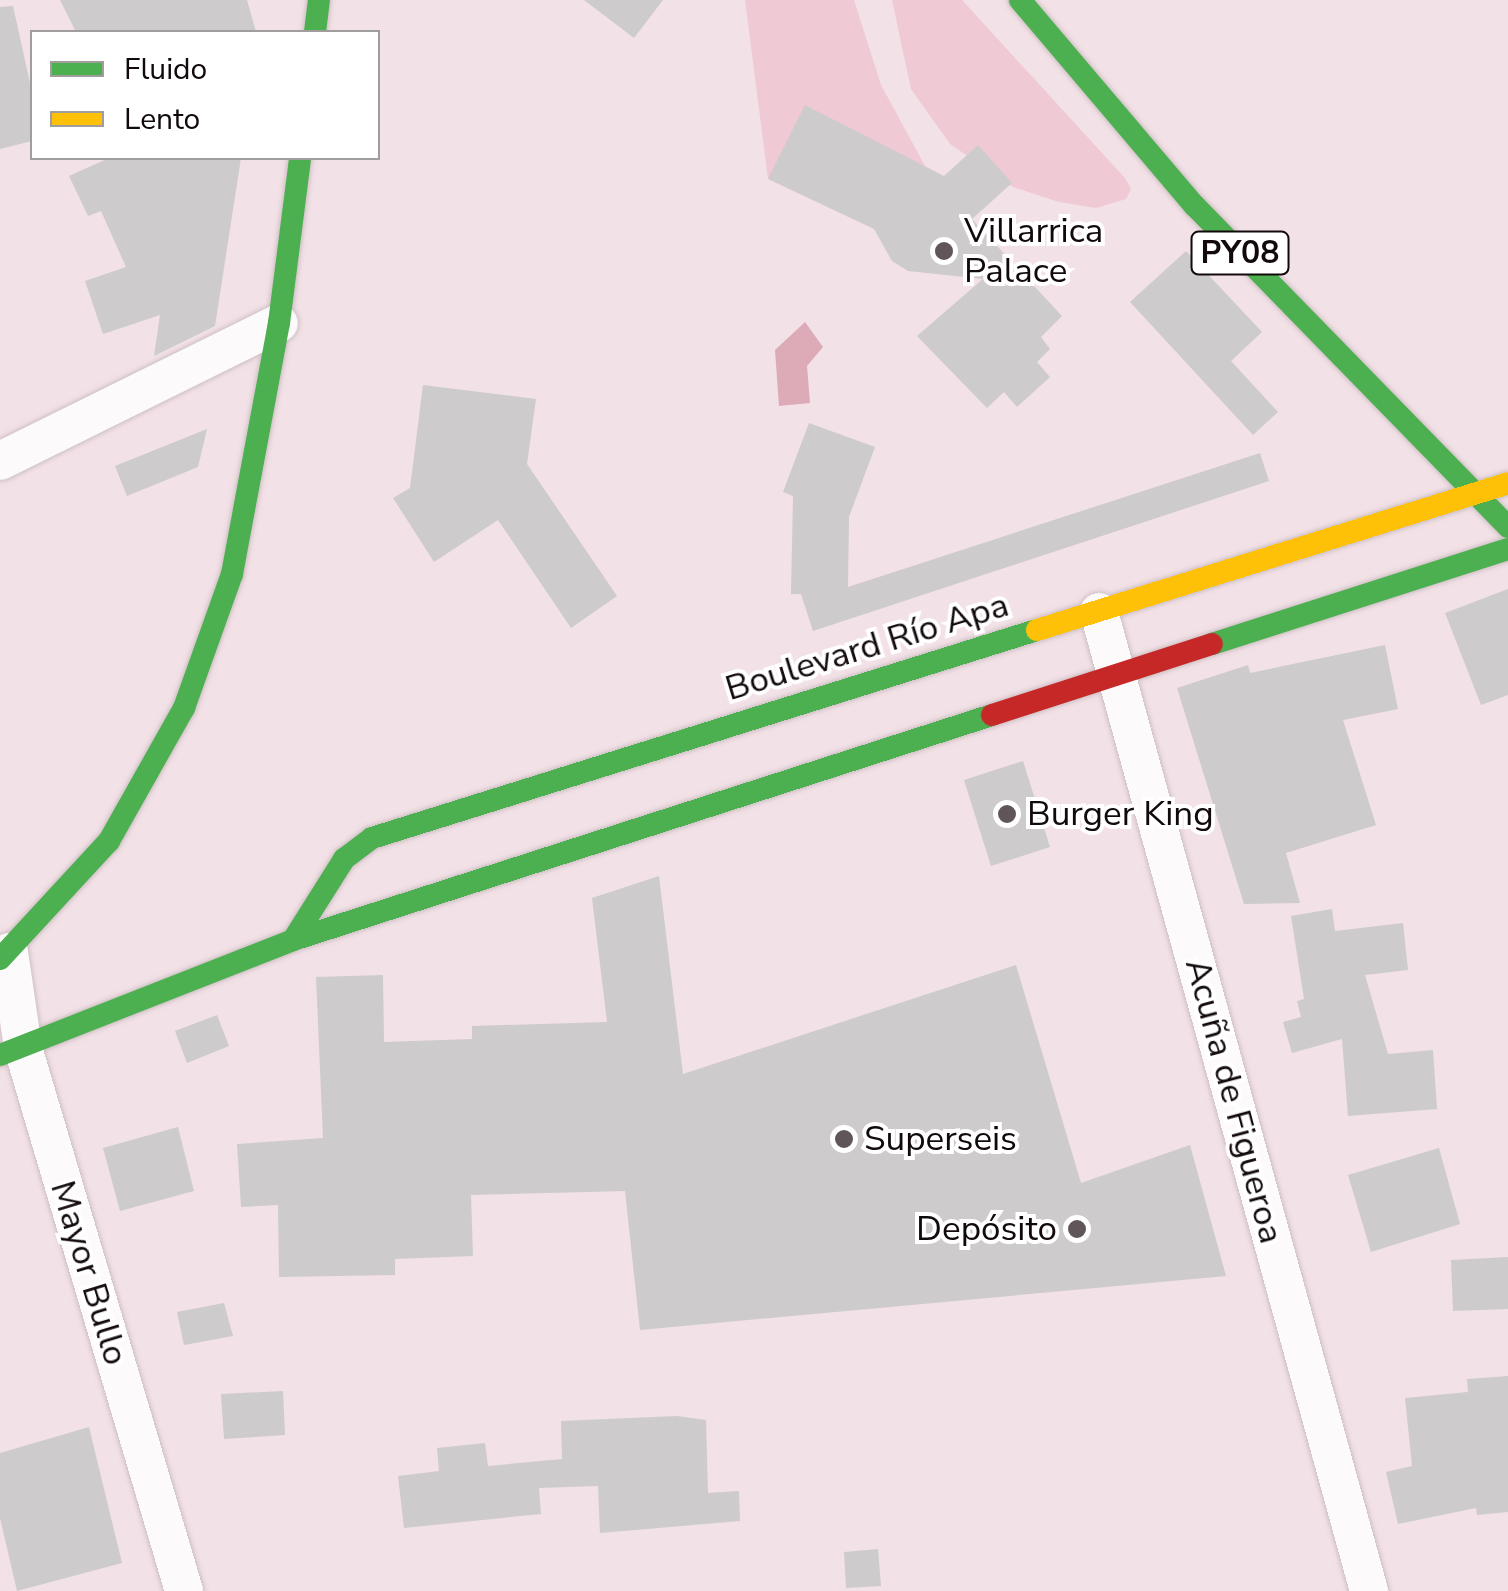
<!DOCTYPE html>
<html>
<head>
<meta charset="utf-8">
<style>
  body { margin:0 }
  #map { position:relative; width:1508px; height:1591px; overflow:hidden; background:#f2e1e6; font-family:"Nunito Sans",sans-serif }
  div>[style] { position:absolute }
  .green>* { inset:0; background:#efc9d3 }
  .water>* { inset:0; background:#ddaab8 }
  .building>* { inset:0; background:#cdcbcc }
  .roads { filter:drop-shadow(0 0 2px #ccbfc3) drop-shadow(0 0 2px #ccbfc3) }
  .street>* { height:38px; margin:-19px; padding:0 19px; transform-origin:19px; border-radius:19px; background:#fdfafb }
  .fast>* { height:22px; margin:-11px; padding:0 11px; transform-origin:11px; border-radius:11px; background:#4caf50 }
  .slow>* { height:22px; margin:-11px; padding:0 11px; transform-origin:11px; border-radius:11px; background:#ffc107 }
  .jam>* { height:22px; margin:-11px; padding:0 11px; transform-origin:11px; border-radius:11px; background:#c62828 }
  .dots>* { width:28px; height:28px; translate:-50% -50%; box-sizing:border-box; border:5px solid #fff; border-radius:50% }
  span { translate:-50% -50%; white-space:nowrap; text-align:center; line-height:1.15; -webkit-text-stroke:8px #fff; paint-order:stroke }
  .shield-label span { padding:2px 8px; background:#fff; border:2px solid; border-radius:8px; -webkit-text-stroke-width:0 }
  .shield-label { font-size:32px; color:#12090b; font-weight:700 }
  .poi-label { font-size:35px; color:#12090b }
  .left { translate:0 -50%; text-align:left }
  .right { translate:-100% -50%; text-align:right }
  .street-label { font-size:35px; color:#12090b }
  .legend { position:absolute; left:30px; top:30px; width:350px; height:130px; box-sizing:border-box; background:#fff; border:2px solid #a09d9d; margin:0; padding:12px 18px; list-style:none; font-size:30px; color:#12090b }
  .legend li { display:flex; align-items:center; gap:20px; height:50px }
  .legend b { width:50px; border:2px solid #a09d9d }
</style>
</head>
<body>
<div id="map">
  <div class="green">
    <i style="clip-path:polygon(745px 0,854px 0,881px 85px,925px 166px,768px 179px)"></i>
    <i style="clip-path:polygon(892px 0,962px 0,1125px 178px,1131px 189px,1126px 199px,1096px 208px,1059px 202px,1013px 187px,950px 144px,911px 89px)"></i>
  </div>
  <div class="water">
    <i style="clip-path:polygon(805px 322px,823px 347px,807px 366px,810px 403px,779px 406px,775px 350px)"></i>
  </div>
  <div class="building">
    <i style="clip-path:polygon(60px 0,247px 0,256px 32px,76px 32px)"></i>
    <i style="clip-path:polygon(584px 0,663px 0,634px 38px)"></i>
    <i style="clip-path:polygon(13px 6px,32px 92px,32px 141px,0 149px,0 7px)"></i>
    <i style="clip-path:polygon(805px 105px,944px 176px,978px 145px,1012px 183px,972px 219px,1062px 316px,1041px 337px,1050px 349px,1037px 362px,1050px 377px,1017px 407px,1004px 392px,987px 408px,917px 336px,983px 279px,908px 271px,892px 261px,874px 229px,768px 179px)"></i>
    <i style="clip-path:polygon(109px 158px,241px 158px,215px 326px,154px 356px,160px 315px,103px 334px,85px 281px,126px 267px,101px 211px,88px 216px,69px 176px)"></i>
    <i style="clip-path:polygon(1186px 251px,1262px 332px,1231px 361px,1278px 412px,1253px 435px,1130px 302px)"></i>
    <i style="clip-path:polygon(423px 385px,536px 399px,527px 464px,617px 596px,571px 628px,498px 520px,434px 562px,393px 498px,410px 488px)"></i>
    <i style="clip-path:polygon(809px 423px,875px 447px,849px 517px,848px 587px,1260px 453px,1269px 481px,813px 631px,801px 594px,791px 594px,793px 496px,783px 492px)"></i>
    <i style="clip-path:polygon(207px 429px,198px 467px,127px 496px,115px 466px)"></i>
    <i style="clip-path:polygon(1508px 589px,1508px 695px,1481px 705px,1445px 613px)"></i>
    <i style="clip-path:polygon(1385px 645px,1398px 709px,1343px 720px,1376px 825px,1286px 853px,1300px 903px,1244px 904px,1177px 688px,1248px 665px,1250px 673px)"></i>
    <i style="clip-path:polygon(1023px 761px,1050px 847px,991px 866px,964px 780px)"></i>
    <i style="clip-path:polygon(659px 876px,683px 1074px,1016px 965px,1081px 1183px,1190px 1145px,1226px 1276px,640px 1330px,625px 1191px,471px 1195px,473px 1256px,395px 1259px,395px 1275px,279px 1277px,278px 1205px,241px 1207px,237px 1144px,323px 1138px,316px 977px,383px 975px,384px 1042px,472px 1039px,472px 1026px,607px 1022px,592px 898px)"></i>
    <i style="clip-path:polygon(1332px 909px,1335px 931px,1403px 923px,1408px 970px,1365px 975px,1388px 1054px,1433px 1050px,1437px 1109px,1348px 1116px,1342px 1039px,1292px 1053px,1283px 1022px,1301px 1017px,1297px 1001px,1304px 999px,1291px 916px)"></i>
    <i style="clip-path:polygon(217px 1015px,229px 1046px,187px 1063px,175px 1031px)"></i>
    <i style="clip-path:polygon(178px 1127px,194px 1191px,120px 1211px,103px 1148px)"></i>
    <i style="clip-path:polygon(1439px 1148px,1460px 1224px,1371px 1252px,1348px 1175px)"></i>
    <i style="clip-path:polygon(1508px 1257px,1508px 1309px,1453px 1311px,1451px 1260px)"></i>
    <i style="clip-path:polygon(224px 1303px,233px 1336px,184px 1345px,177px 1312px)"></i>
    <i style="clip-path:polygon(1508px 1376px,1508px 1512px,1477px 1515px,1476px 1508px,1398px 1524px,1386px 1472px,1412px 1466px,1405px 1398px,1468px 1392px,1467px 1379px)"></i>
    <i style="clip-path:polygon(283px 1391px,285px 1435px,224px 1439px,221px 1394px)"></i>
    <i style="clip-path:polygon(677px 1416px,706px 1420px,708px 1493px,739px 1491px,740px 1521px,600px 1533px,598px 1486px,539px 1488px,541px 1514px,404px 1528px,398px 1476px,439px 1471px,437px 1448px,485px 1443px,488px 1466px,562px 1459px,561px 1421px)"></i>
    <i style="clip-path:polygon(89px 1427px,122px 1563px,17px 1591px,0 1518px,0 1453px)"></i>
    <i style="clip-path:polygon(878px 1549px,881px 1586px,846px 1588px,844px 1552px)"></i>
  </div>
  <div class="roads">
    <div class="street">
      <i style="left:0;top:461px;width:311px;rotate:-26.3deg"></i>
      <i style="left:1099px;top:612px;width:1016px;rotate:74.58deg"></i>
      <i style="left:9px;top:952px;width:97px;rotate:81.7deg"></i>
      <i style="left:23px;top:1048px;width:566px;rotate:73.48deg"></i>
    </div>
    <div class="fast">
      <i style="left:1020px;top:0;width:269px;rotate:49.7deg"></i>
      <i style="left:1194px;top:205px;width:450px;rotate:45.7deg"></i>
      <i style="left:315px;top:32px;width:32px;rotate:-83deg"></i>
      <i style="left:1212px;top:644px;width:311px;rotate:-17.8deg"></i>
      <i style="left:293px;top:940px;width:96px;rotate:-57.8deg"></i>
      <i style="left:344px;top:859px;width:35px;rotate:-37deg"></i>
      <i style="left:372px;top:838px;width:697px;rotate:-17.37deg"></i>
      <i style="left:0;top:959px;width:161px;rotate:-47.3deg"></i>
      <i style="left:109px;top:841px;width:153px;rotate:-60.6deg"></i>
      <i style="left:184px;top:708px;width:142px;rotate:-70.3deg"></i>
      <i style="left:232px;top:574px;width:255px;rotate:-79.4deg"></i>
      <i style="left:279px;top:323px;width:166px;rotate:-82.7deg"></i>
      <i style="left:0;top:1055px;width:315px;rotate:-21.4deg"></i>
      <i style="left:293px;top:940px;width:734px;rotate:-17.84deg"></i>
    </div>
    <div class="slow">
      <i style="left:1037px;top:630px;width:493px;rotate:-17.3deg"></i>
    </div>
    <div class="jam">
      <i style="left:992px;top:715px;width:231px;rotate:-17.9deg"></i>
    </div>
  </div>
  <div class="dots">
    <i style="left:944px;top:251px;background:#605558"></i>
    <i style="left:1007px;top:814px;background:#605558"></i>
    <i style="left:844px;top:1139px;background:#605558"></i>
    <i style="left:1077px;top:1229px;background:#605558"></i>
  </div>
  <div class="shield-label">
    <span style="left:1240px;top:253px">PY08</span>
  </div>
  <div class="poi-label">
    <span class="left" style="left:964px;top:251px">Villarrica<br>Palace</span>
    <span class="left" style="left:1027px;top:814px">Burger King</span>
    <span class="left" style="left:864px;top:1139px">Superseis</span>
    <span class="right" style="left:1057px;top:1229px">Depósito</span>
  </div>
  <div class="street-label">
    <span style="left:867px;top:647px;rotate:-17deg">Boulevard Río Apa</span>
    <span style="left:1234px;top:1101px;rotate:75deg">Acuña de Figueroa</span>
    <span style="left:89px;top:1273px;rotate:73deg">Mayor Bullo</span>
  </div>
  <ul class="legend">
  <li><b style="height:12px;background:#4caf50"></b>Fluido</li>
  <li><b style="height:12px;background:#ffc107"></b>Lento</li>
  </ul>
</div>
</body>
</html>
